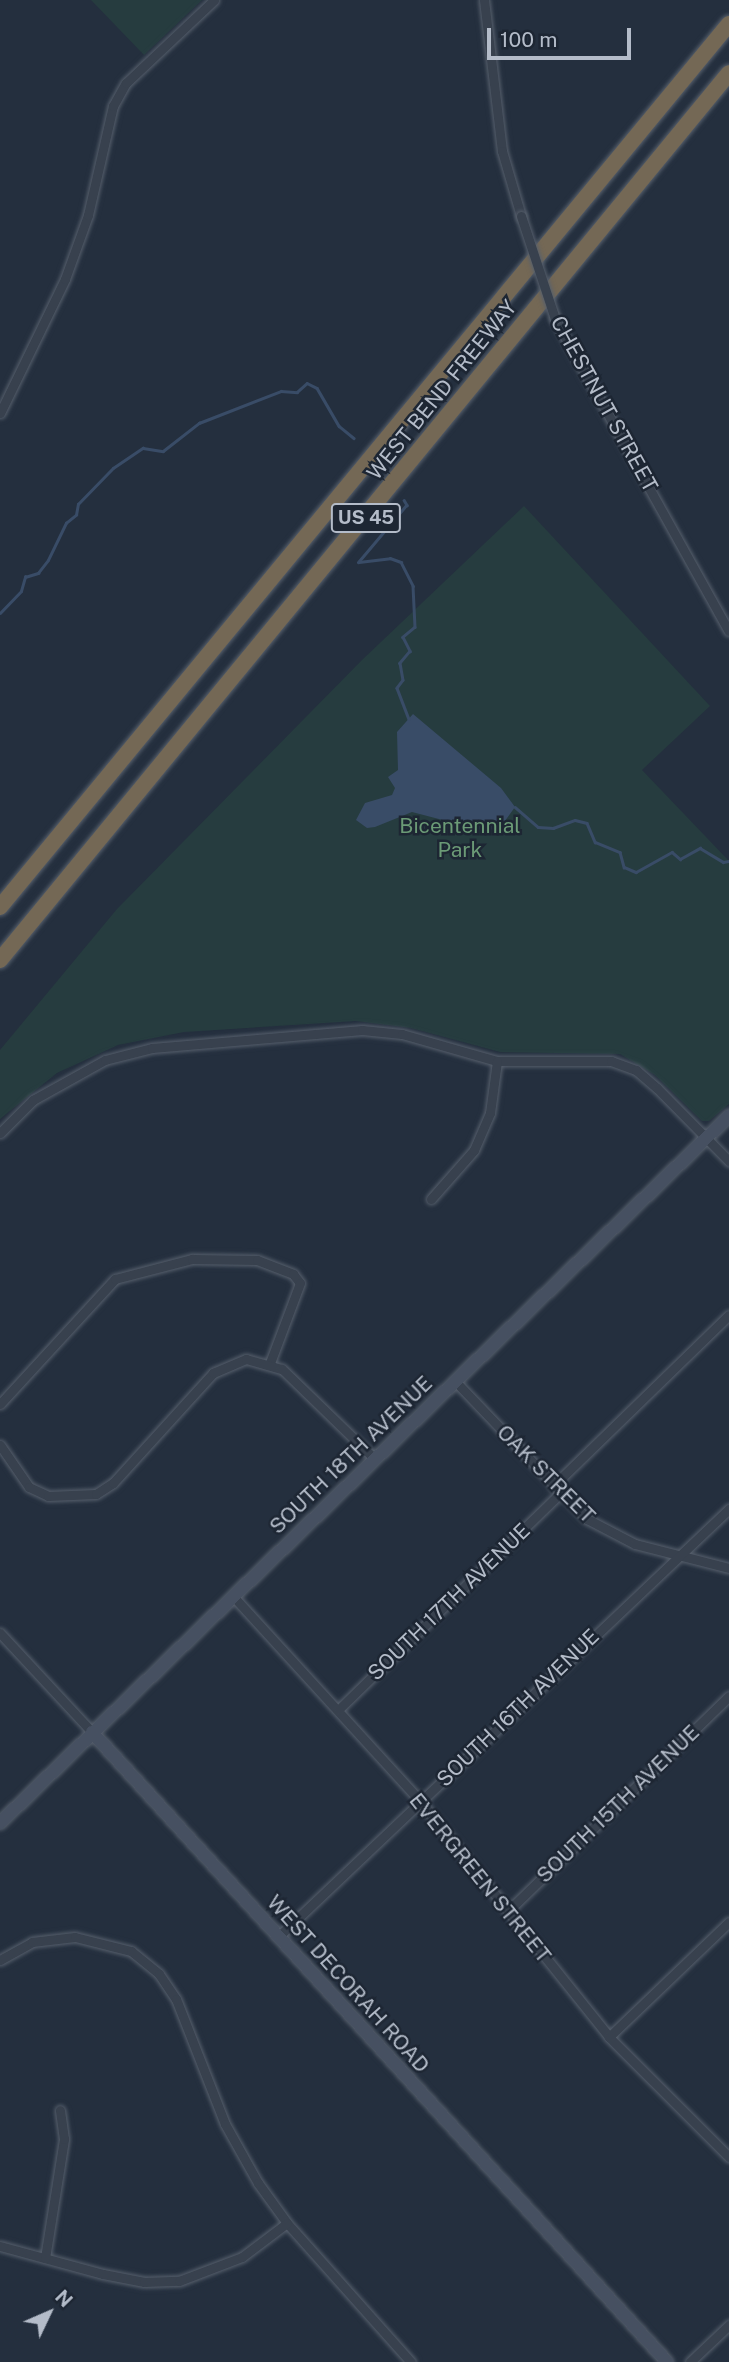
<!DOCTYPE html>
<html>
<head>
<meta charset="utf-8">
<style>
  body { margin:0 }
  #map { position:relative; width:729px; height:2362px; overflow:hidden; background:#242f3e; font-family:"Public Sans",sans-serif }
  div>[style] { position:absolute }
  .green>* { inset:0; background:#263c3f }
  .water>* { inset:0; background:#394c67 }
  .stream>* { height:2.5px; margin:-1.25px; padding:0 1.25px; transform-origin:1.25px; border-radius:1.25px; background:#394c67 }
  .roads { filter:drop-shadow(0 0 2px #565f6c) drop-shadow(0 0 2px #565f6c) }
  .street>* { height:9px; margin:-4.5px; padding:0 4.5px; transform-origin:4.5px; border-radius:4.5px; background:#38414e }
  .secondary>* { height:12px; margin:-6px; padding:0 6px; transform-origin:6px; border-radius:6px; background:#465061 }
  .highway>* { height:16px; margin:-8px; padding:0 8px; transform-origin:8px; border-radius:8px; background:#746855 }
  .bridges { filter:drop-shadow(0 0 2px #565f6c) drop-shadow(0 0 2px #565f6c) }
  .street-bridge>* { height:9px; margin:-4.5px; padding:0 4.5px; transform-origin:4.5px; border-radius:4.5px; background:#38414e }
  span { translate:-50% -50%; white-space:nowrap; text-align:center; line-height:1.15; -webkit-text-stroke:5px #1d2633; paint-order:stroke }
  .shield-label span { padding:2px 5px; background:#1d2633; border:2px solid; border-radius:5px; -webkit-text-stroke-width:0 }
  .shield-label { font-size:19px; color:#b4bcc9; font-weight:700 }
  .street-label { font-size:21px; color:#b4bcc9 }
  .park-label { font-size:21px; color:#6b9a76 }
  .north { position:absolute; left:14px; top:2278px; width:70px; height:70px; -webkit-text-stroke:5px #1d2633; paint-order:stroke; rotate:46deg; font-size:19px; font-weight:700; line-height:28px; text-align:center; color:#b4bcc9 }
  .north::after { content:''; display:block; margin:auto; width:24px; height:32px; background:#b4bcc9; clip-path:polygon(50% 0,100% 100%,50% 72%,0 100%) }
  .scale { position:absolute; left:487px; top:28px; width:144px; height:32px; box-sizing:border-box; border:4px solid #b4bcc9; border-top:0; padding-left:9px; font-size:21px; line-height:24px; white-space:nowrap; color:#b4bcc9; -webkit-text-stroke:5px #1d2633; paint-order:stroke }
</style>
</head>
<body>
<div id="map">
  <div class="green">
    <i style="clip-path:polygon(91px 0,202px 0,144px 55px)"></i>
    <i style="clip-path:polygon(524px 506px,710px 706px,642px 770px,729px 861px,729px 1104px,709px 1121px,702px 1121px,655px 1075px,620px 1054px,500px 1052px,411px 1028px,356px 1021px,184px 1032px,118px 1045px,57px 1073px,0 1119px,0 1050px,117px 909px,362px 660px)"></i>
  </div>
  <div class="water">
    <i style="clip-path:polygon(413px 714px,501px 788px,515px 807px,499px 829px,481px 830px,412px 812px,375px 827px,367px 828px,356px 820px,365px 803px,392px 795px,395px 788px,388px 777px,398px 770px,397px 732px)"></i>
  </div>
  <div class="stream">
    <i style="left:404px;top:500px;width:6px;rotate:59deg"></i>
    <i style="left:407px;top:505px;width:75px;rotate:130.1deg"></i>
    <i style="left:359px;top:562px;width:31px;rotate:-7deg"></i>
    <i style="left:390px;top:558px;width:12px;rotate:20deg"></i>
    <i style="left:401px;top:562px;width:27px;rotate:63deg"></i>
    <i style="left:413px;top:586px;width:41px;rotate:87.2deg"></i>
    <i style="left:415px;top:627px;width:16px;rotate:140deg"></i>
    <i style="left:403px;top:637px;width:16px;rotate:63deg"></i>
    <i style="left:410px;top:651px;width:16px;rotate:130deg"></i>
    <i style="left:400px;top:663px;width:17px;rotate:80deg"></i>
    <i style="left:403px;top:680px;width:10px;rotate:127deg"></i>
    <i style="left:397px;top:688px;width:33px;rotate:69deg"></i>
    <i style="left:0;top:613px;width:30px;rotate:-46deg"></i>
    <i style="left:21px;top:591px;width:15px;rotate:-74deg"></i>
    <i style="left:25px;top:577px;width:14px;rotate:-17deg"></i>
    <i style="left:38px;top:573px;width:16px;rotate:-52deg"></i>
    <i style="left:48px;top:560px;width:41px;rotate:-64.1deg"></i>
    <i style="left:66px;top:523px;width:13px;rotate:-39deg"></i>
    <i style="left:76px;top:515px;width:11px;rotate:-80deg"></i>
    <i style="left:78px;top:504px;width:50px;rotate:-45.8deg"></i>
    <i style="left:113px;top:468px;width:36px;rotate:-34deg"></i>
    <i style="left:143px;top:448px;width:20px;rotate:9deg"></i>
    <i style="left:163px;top:451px;width:46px;rotate:-37.9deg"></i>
    <i style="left:199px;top:423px;width:88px;rotate:-21.3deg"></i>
    <i style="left:281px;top:391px;width:16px;rotate:4deg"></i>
    <i style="left:297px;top:392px;width:13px;rotate:-42deg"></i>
    <i style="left:307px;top:383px;width:11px;rotate:27deg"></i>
    <i style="left:317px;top:388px;width:44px;rotate:59.9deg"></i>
    <i style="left:339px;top:426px;width:19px;rotate:39deg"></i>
    <i style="left:515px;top:807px;width:30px;rotate:41deg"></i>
    <i style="left:538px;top:827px;width:15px;rotate:4deg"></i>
    <i style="left:553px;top:828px;width:23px;rotate:-20deg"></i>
    <i style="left:575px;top:820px;width:12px;rotate:14deg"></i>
    <i style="left:587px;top:823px;width:21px;rotate:67deg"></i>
    <i style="left:595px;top:842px;width:27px;rotate:22deg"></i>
    <i style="left:620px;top:852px;width:16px;rotate:75deg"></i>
    <i style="left:624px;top:867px;width:13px;rotate:23deg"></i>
    <i style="left:636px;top:872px;width:41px;rotate:-29.1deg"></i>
    <i style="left:672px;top:852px;width:11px;rotate:41deg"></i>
    <i style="left:680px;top:859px;width:23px;rotate:-29deg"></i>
    <i style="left:700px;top:848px;width:27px;rotate:31deg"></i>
    <i style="left:723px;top:862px;width:6px;rotate:-9deg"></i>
  </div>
  <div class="roads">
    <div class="street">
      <i style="left:484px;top:0;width:152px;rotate:83.2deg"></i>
      <i style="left:502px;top:151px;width:68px;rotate:73.7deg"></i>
      <i style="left:555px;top:319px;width:357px;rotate:60.9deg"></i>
      <i style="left:0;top:413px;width:149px;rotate:-64.1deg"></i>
      <i style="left:65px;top:279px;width:68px;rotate:-70.2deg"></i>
      <i style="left:88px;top:215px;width:112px;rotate:-77.1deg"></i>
      <i style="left:113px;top:106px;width:26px;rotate:-61deg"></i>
      <i style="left:126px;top:83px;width:121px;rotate:-43.3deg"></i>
      <i style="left:0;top:1133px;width:47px;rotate:-45deg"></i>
      <i style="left:33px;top:1100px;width:82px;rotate:-29.1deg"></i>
      <i style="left:105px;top:1060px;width:49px;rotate:-14.3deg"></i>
      <i style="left:152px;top:1048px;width:211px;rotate:-4.9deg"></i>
      <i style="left:362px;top:1030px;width:40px;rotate:5.7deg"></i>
      <i style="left:402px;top:1034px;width:99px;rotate:15.9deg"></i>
      <i style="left:497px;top:1061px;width:114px"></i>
      <i style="left:611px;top:1061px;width:27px;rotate:20deg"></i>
      <i style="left:636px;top:1070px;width:28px;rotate:41deg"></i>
      <i style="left:657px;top:1088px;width:103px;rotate:45.4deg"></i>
      <i style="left:431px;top:1199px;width:65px;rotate:-48.7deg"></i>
      <i style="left:474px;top:1150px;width:40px;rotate:-66.6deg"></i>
      <i style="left:490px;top:1113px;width:52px;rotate:-82.3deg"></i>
      <i style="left:456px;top:1382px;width:190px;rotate:46.3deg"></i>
      <i style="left:587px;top:1519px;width:54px;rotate:27.5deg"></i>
      <i style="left:635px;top:1544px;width:97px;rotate:14.3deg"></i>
      <i style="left:0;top:1404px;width:170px;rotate:-47.4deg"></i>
      <i style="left:115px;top:1279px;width:80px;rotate:-14.6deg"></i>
      <i style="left:192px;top:1259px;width:65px;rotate:0.9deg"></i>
      <i style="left:257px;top:1260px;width:39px;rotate:21deg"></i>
      <i style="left:293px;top:1274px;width:11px;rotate:52deg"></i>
      <i style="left:300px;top:1283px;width:85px;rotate:110.6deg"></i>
      <i style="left:0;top:1445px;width:51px;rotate:55.4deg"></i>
      <i style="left:29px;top:1487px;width:21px;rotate:25deg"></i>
      <i style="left:48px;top:1496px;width:48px;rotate:-2.4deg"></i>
      <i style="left:96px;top:1494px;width:20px;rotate:-33deg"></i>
      <i style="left:113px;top:1483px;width:149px;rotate:-47.7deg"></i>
      <i style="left:213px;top:1373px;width:36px;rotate:-23deg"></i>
      <i style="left:246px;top:1359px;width:37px;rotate:16deg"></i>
      <i style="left:282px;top:1369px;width:128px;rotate:44.1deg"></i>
      <i style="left:553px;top:1486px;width:245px;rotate:-44.2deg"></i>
      <i style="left:233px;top:1596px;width:279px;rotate:47.6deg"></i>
      <i style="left:421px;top:1802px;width:301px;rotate:51.3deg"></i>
      <i style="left:609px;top:2037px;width:170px;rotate:45deg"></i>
      <i style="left:0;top:1633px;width:135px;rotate:47.1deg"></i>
      <i style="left:338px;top:1710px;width:310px;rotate:-44.3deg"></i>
      <i style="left:508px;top:1911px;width:308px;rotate:-44.2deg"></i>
      <i style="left:278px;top:1937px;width:622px;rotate:-43.5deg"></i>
      <i style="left:0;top:1960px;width:37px;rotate:-29deg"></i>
      <i style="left:32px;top:1942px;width:43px;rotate:-6.6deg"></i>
      <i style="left:75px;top:1937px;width:58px;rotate:14deg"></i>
      <i style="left:131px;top:1951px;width:36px;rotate:39deg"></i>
      <i style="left:159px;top:1974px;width:30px;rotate:56deg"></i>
      <i style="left:176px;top:1999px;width:134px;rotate:68.6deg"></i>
      <i style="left:225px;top:2124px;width:68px;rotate:60.8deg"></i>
      <i style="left:258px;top:2183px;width:49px;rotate:54.1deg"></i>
      <i style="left:287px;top:2223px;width:186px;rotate:48.3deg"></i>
      <i style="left:609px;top:2037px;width:166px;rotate:-43.8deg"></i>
      <i style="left:0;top:2246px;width:107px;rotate:15.2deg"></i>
      <i style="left:103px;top:2274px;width:42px;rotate:11deg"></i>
      <i style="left:144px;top:2282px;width:35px;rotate:-2deg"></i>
      <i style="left:179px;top:2281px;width:67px;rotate:-20.9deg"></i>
      <i style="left:242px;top:2257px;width:56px;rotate:-37.1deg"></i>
      <i style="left:45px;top:2258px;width:121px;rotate:-80.9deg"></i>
      <i style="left:64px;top:2139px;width:29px;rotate:-98deg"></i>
      <i style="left:690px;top:2362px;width:54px;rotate:-43.5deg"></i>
    </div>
    <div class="secondary">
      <i style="left:92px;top:1732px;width:853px;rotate:47.61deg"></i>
      <i style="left:0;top:1823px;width:1016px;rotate:-44.12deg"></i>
    </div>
    <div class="highway">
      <i style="left:0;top:907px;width:1145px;rotate:-50.46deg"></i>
      <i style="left:0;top:960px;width:1148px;rotate:-50.58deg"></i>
    </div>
  </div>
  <div class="bridges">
    <div class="street-bridge">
      <i style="left:521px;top:216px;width:108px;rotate:71.7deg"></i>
    </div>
  </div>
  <div class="shield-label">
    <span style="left:366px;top:518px">US 45</span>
  </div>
  <div class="street-label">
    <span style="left:442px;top:390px;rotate:-51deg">WEST BEND FREEWAY</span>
    <span style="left:604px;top:404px;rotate:61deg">CHESTNUT STREET</span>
    <span style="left:351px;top:1455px;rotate:-44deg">SOUTH 18TH AVENUE</span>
    <span style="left:546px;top:1474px;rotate:45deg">OAK STREET</span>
    <span style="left:449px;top:1602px;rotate:-44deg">SOUTH 17TH AVENUE</span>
    <span style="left:518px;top:1708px;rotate:-44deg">SOUTH 16TH AVENUE</span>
    <span style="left:618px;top:1804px;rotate:-44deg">SOUTH 15TH AVENUE</span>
    <span style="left:480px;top:1878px;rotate:51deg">EVERGREEN STREET</span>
    <span style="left:348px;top:1984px;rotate:48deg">WEST DECORAH ROAD</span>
  </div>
  <div class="park-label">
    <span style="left:460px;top:838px">Bicentennial<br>Park</span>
  </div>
  <div class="north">N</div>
  <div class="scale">100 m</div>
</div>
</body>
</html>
